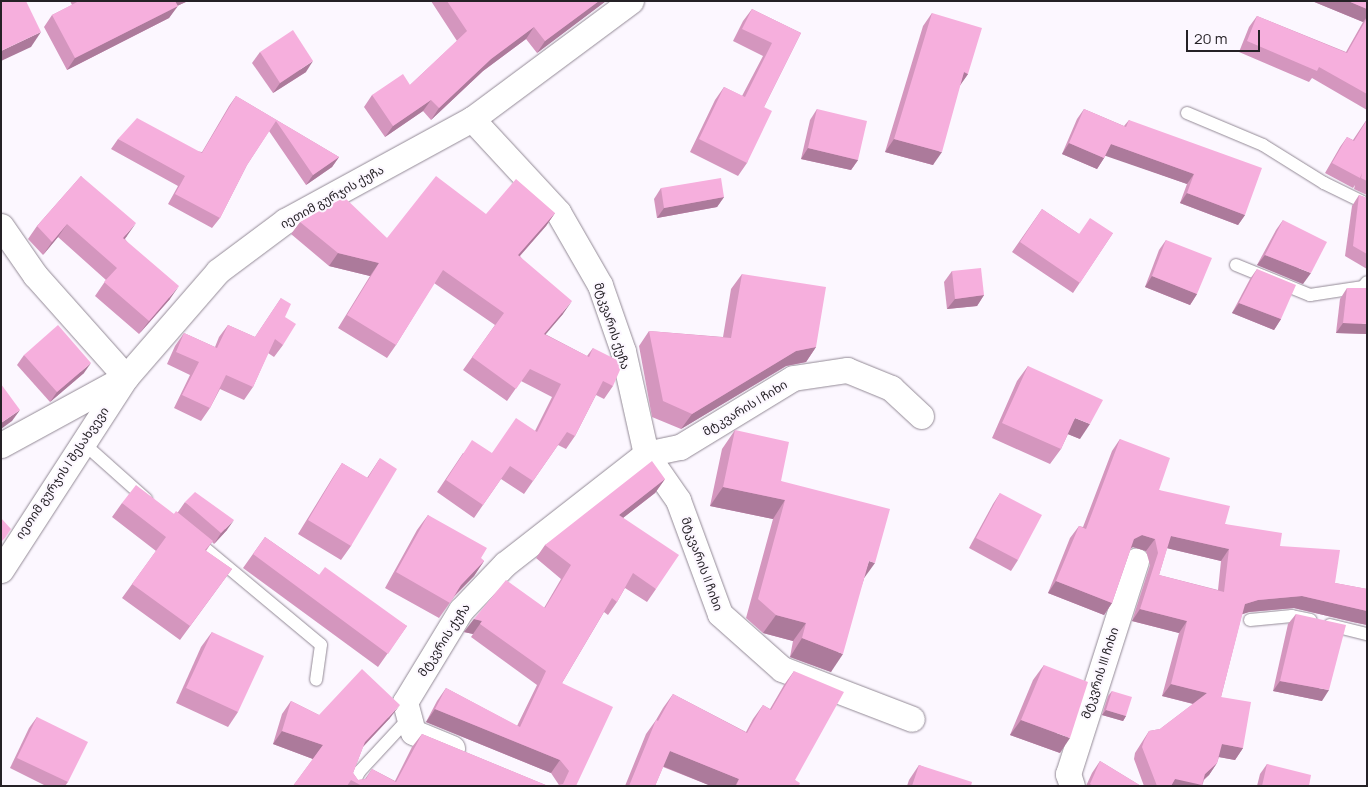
<!DOCTYPE html>
<html>
<head>
<meta charset="utf-8">
<style>
  body { margin:0 }
  #map { position:relative; width:1368px; height:787px; overflow:hidden; background:#fcf7ff; font-family:Manrope,"Noto Sans Georgian",sans-serif }
  div>[style] { position:absolute }
  .roads { filter:drop-shadow(0 0 1px #938a96) drop-shadow(0 0 1px #938a96) }
  .service>* { height:12px; margin:-6px; padding:0 6px; transform-origin:6px; border-radius:6px; background:#fff }
  .minor>* { height:25px; margin:-12.5px; padding:0 12.5px; transform-origin:12.5px; border-radius:12.5px; background:#fff }
  .wall>* { inset:0; background:#d496be }
  .shaded-wall>* { inset:0; background:#ac7a9b }
  .building>* { inset:0; background:#f6afdd }
  span { translate:-50% -50%; white-space:nowrap; text-align:center; line-height:1.15; -webkit-text-stroke:4px #fcf7ff; paint-order:stroke }
  .street-label { font-size:12px; color:#252126 }
  .frame { position:absolute; inset:0; border:2px solid #252126; pointer-events:none }
  .scale { position:absolute; left:1186px; top:30px; width:74px; height:22px; box-sizing:border-box; border:2px solid #252126; border-top:0; padding-left:6px; font-size:15px; line-height:18px; white-space:nowrap; color:#252126; -webkit-text-stroke:4px #fcf7ff; paint-order:stroke }
</style>
</head>
<body>
<div id="map">
  <div class="roads">
    <div class="service">
      <i style="left:1187px;top:113px;width:82px;rotate:22.8deg"></i>
      <i style="left:1263px;top:145px;width:72px;rotate:31.9deg"></i>
      <i style="left:1324px;top:183px;width:48px;rotate:26deg"></i>
      <i style="left:1236px;top:265px;width:80px;rotate:22.1deg"></i>
      <i style="left:1310px;top:295px;width:54px;rotate:-8.6deg"></i>
      <i style="left:1363px;top:287px;width:6px;rotate:-51deg"></i>
      <i style="left:82px;top:442px;width:86px;rotate:41.7deg"></i>
      <i style="left:194px;top:539px;width:165px;rotate:39.8deg"></i>
      <i style="left:321px;top:645px;width:35px;rotate:98deg"></i>
      <i style="left:1250px;top:620px;width:42px;rotate:-5.4deg"></i>
      <i style="left:1292px;top:616px;width:19px;rotate:12deg"></i>
      <i style="left:1330px;top:625px;width:38px;rotate:14deg"></i>
      <i style="left:352px;top:786px;width:16px;rotate:-63deg"></i>
      <i style="left:359px;top:772px;width:74px;rotate:-47.2deg"></i>
    </div>
    <div class="minor">
      <i style="left:472px;top:119px;width:127px;rotate:47.2deg"></i>
      <i style="left:558px;top:212px;width:84px;rotate:60.1deg"></i>
      <i style="left:600px;top:285px;width:70px;rotate:70.8deg"></i>
      <i style="left:623px;top:351px;width:106px;rotate:77.4deg"></i>
      <i style="left:646px;top:454px;width:56px;rotate:55.2deg"></i>
      <i style="left:678px;top:500px;width:121px;rotate:69.8deg"></i>
      <i style="left:720px;top:614px;width:83px;rotate:41.6deg"></i>
      <i style="left:782px;top:669px;width:139px;rotate:21deg"></i>
      <i style="left:1px;top:226px;width:60px;rotate:55.2deg"></i>
      <i style="left:35px;top:275px;width:137px;rotate:48.3deg"></i>
      <i style="left:1px;top:445px;width:140px;rotate:-28.6deg"></i>
      <i style="left:1px;top:570px;width:230px;rotate:-57.1deg"></i>
      <i style="left:126px;top:377px;width:140px;rotate:-49deg"></i>
      <i style="left:218px;top:271px;width:84px;rotate:-36.7deg"></i>
      <i style="left:285px;top:221px;width:213px;rotate:-28.6deg"></i>
      <i style="left:472px;top:119px;width:198px;rotate:-36.6deg"></i>
      <i style="left:452px;top:748px;width:42px;rotate:-157.7deg"></i>
      <i style="left:413px;top:732px;width:31px;rotate:-105deg"></i>
      <i style="left:405px;top:702px;width:108px;rotate:-58.7deg"></i>
      <i style="left:461px;top:610px;width:64px;rotate:-46.3deg"></i>
      <i style="left:505px;top:564px;width:179px;rotate:-38deg"></i>
      <i style="left:646px;top:454px;width:35px;rotate:-12deg"></i>
      <i style="left:680px;top:447px;width:132px;rotate:-31.4deg"></i>
      <i style="left:793px;top:378px;width:55px;rotate:-8.4deg"></i>
      <i style="left:847px;top:370px;width:48px;rotate:22.2deg"></i>
      <i style="left:891px;top:388px;width:41px;rotate:43deg"></i>
      <i style="left:1072px;top:786px;width:13px;rotate:-108deg"></i>
      <i style="left:1068px;top:774px;width:224px;rotate:-72.3deg"></i>
    </div>
  </div>
  <div class="wall">
    <i style="clip-path:polygon(70px 1px,188px 1px,177px 6px,169px 18px,67px 70px,44px 27px,52px 15px,72px 5px)"></i>
    <i style="clip-path:polygon(431px 1px,606px 1px,537px 53px,526px 39px,483px 71px,431px 120px,423px 111px,385px 137px,364px 107px,372px 95px,410px 85px,457px 41px)"></i>
    <i style="clip-path:polygon(1312px 1px,1367px 1px,1367px 110px,1312px 78px,1309px 82px,1239px 52px,1249px 27px,1257px 16px,1346px 52px,1363px 22px)"></i>
    <i style="clip-path:polygon(752px 9px,801px 33px,764px 107px,747px 163px,738px 176px,690px 152px,715px 100px,724px 87px,742px 96px,763px 56px,733px 41px,743px 21px)"></i>
    <i style="clip-path:polygon(932px 13px,968px 74px,960px 85px,933px 165px,885px 152px,923px 26px)"></i>
    <i style="clip-path:polygon(260px 52px,306px 72px,273px 93px,252px 63px)"></i>
    <i style="clip-path:polygon(236px 96px,339px 157px,332px 167px,306px 185px,269px 131px,247px 165px,220px 218px,212px 228px,168px 204px,178px 186px,111px 149px,118px 139px,202px 152px,229px 106px)"></i>
    <i style="clip-path:polygon(817px 109px,858px 160px,851px 170px,801px 159px,810px 120px)"></i>
    <i style="clip-path:polygon(1084px 109px,1124px 126px,1129px 120px,1245px 215px,1238px 225px,1180px 203px,1187px 184px,1106px 155px,1097px 169px,1062px 154px,1077px 119px)"></i>
    <i style="clip-path:polygon(1367px 119px,1367px 195px,1354px 189px,1355px 185px,1353px 188px,1325px 173px,1340px 147px,1347px 137px,1353px 140px)"></i>
    <i style="clip-path:polygon(81px 176px,127px 236px,125px 239px,170px 299px,139px 334px,95px 296px,106px 280px,58px 237px,43px 255px,28px 239px,37px 226px)"></i>
    <i style="clip-path:polygon(661px 188px,724px 197px,717px 207px,657px 218px,654px 199px)"></i>
    <i style="clip-path:polygon(1359px 195px,1367px 198px,1367px 269px,1345px 256px,1352px 206px)"></i>
    <i style="clip-path:polygon(1042px 209px,1079px 234px,1113px 233px,1073px 293px,1012px 252px)"></i>
    <i style="clip-path:polygon(555px 213px,546px 226px,520px 256px,563px 314px,545px 334px,587px 356px,593px 348px,613px 386px,604px 399px,596px 395px,575px 436px,566px 449px,558px 445px,524px 494px,501px 479px,474px 518px,437px 492px,463px 453px,492px 453px,535px 431px,552px 397px,521px 381px,507px 401px,463px 370px,495px 325px,434px 283px,396px 345px,387px 358px,338px 328px,370px 276px,329px 266px,291px 234px,300px 222px,387px 238px,486px 214px)"></i>
    <i style="clip-path:polygon(1283px 220px,1303px 284px,1257px 265px,1276px 230px)"></i>
    <i style="clip-path:polygon(1166px 240px,1197px 294px,1190px 305px,1145px 287px,1159px 250px)"></i>
    <i style="clip-path:polygon(1257px 269px,1281px 319px,1274px 330px,1232px 313px,1250px 279px)"></i>
    <i style="clip-path:polygon(952px 271px,984px 295px,977px 306px,947px 309px,944px 282px)"></i>
    <i style="clip-path:polygon(742px 274px,816px 347px,806px 362px,786px 366px,681px 429px,652px 417px,639px 346px,649px 331px,723px 337px,731px 289px)"></i>
    <i style="clip-path:polygon(1347px 288px,1367px 334px,1336px 333px,1340px 299px)"></i>
    <i style="clip-path:polygon(281px 298px,285px 317px,283px 345px,274px 357px,268px 353px,253px 387px,244px 400px,220px 389px,210px 408px,201px 421px,174px 408px,190px 375px,167px 364px,175px 346px,184px 333px,215px 347px,219px 337px,228px 325px,255px 337px)"></i>
    <i style="clip-path:polygon(24px 355px,84px 373px,50px 402px,17px 365px)"></i>
    <i style="clip-path:polygon(1028px 366px,1080px 439px,1068px 434px,1061px 449px,1050px 464px,992px 438px,1017px 381px)"></i>
    <i style="clip-path:polygon(735px 430px,781px 481px,864px 579px,831px 672px,790px 657px,793px 641px,763px 633px,746px 618px,773px 519px,710px 506px,722px 449px)"></i>
    <i style="clip-path:polygon(evenodd,1120px 439px,1159px 490px,1225px 524px,1280px 546px,1335px 583px,1367px 589px,1367px 625px,1353px 622px,1294px 608px,1249px 612px,1242px 614px,1221px 697px,1243px 748px,1235px 760px,1219px 757px,1217px 763px,1209px 775px,1204px 780px,1202px 786px,1144px 786px,1134px 759px,1135px 753px,1149px 731px,1160px 729px,1193px 704px,1162px 696px,1179px 633px,1132px 621px,1150px 565px,1146px 551px,1133px 547px,1131px 548px,1112px 603px,1104px 615px,1048px 593px,1070px 538px,1079px 526px,1083px 527px,1112px 451px,1120px 439px,1167px 548px,1221px 561px,1218px 590px,1159px 575px,1167px 548px)"></i>
    <i style="clip-path:polygon(380px 458px,351px 546px,341px 560px,298px 534px,333px 477px,342px 463px,367px 478px)"></i>
    <i style="clip-path:polygon(665px 479px,655px 493px,623px 518px,656px 589px,647px 602px,625px 588px,617px 602px,608px 615px,604px 612px,562px 683px,576px 786px,559px 785px,551px 773px,426px 722px,437px 701px,446px 688px,517px 726px,537px 685px,471px 637px,473px 634px,464px 632px,474px 619px,544px 608px,561px 579px,536px 558px,545px 545px)"></i>
    <i style="clip-path:polygon(1000px 493px,1018px 560px,1011px 571px,969px 548px,993px 504px)"></i>
    <i style="clip-path:polygon(185px 502px,227px 530px,214px 544px,212px 542px,206px 551px,232px 569px,180px 640px,122px 598px,156px 551px,112px 517px,122px 503px,174px 514px,178px 512px)"></i>
    <i style="clip-path:polygon(428px 515px,484px 561px,474px 576px,454px 597px,439px 618px,385px 588px,417px 530px)"></i>
    <i style="clip-path:polygon(265px 537px,319px 575px,407px 626px,378px 667px,243px 568px)"></i>
    <i style="clip-path:polygon(1296px 614px,1322px 701px,1273px 691px,1288px 624px)"></i>
    <i style="clip-path:polygon(212px 632px,238px 712px,228px 727px,176px 703px,201px 647px)"></i>
    <i style="clip-path:polygon(1044px 665px,1060px 753px,1010px 735px,1033px 680px)"></i>
    <i style="clip-path:polygon(794px 671px,795px 780px,799px 786px,711px 786px,663px 767px,655px 786px,625px 786px,646px 734px,656px 720px,663px 708px,673px 694px,746px 732px,753px 719px,763px 705px,770px 709px,784px 685px)"></i>
    <i style="clip-path:polygon(1112px 691px,1126px 716px,1123px 721px,1102px 715px,1108px 696px)"></i>
    <i style="clip-path:polygon(291px 701px,319px 715px,390px 718px,363px 747px,353px 773px,358px 780px,365px 779px,372px 769px,395px 781px,412px 747px,422px 734px,548px 786px,293px 786px,313px 759px,273px 744px,282px 714px)"></i>
    <i style="clip-path:polygon(37px 717px,68px 782px,65px 786px,46px 786px,10px 768px,29px 728px)"></i>
    <i style="clip-path:polygon(1100px 761px,1141px 786px,1086px 786px,1092px 773px)"></i>
    <i style="clip-path:polygon(1267px 764px,1309px 786px,1257px 786px,1260px 774px)"></i>
    <i style="clip-path:polygon(919px 765px,971px 786px,907px 786px,909px 780px)"></i>
  </div>
  <div class="shaded-wall">
    <i style="clip-path:polygon(172px 1px,188px 1px,166px 11px)"></i>
    <i style="clip-path:polygon(599px 1px,606px 1px,537px 53px,545px 41px)"></i>
    <i style="clip-path:polygon(1312px 1px,1348px 1px,1367px 9px,1367px 17px,1363px 22px)"></i>
    <i style="clip-path:polygon(178px 6px,169px 18px,67px 70px,75px 58px)"></i>
    <i style="clip-path:polygon(534px 27px,526px 39px,483px 71px,431px 120px,439px 108px,491px 59px)"></i>
    <i style="clip-path:polygon(41px 32px,31px 47px,1px 61px,1px 51px)"></i>
    <i style="clip-path:polygon(313px 61px,306px 72px,273px 93px,280px 83px)"></i>
    <i style="clip-path:polygon(964px 72px,968px 74px,959px 87px)"></i>
    <i style="clip-path:polygon(431px 100px,423px 111px,385px 137px,393px 126px)"></i>
    <i style="clip-path:polygon(894px 139px,942px 152px,933px 165px,885px 152px)"></i>
    <i style="clip-path:polygon(1069px 143px,1104px 158px,1097px 169px,1062px 154px)"></i>
    <i style="clip-path:polygon(1111px 144px,1194px 174px,1187px 184px,1103px 155px)"></i>
    <i style="clip-path:polygon(808px 148px,858px 160px,851px 170px,801px 159px)"></i>
    <i style="clip-path:polygon(339px 157px,332px 167px,306px 185px,313px 175px)"></i>
    <i style="clip-path:polygon(1187px 193px,1245px 215px,1238px 225px,1180px 203px)"></i>
    <i style="clip-path:polygon(724px 197px,717px 207px,657px 218px,664px 208px)"></i>
    <i style="clip-path:polygon(555px 213px,546px 226px,509px 268px,518px 255px)"></i>
    <i style="clip-path:polygon(136px 223px,127px 236px,114px 251px,123px 238px)"></i>
    <i style="clip-path:polygon(67px 224px,58px 237px,43px 255px,52px 242px)"></i>
    <i style="clip-path:polygon(338px 253px,379px 263px,370px 276px,329px 266px)"></i>
    <i style="clip-path:polygon(1265px 255px,1311px 273px,1303px 284px,1257px 265px)"></i>
    <i style="clip-path:polygon(1152px 276px,1197px 294px,1190px 305px,1145px 287px)"></i>
    <i style="clip-path:polygon(179px 286px,170px 299px,139px 334px,149px 321px)"></i>
    <i style="clip-path:polygon(984px 295px,977px 306px,947px 309px,955px 299px)"></i>
    <i style="clip-path:polygon(572px 301px,563px 314px,535px 347px,544px 334px)"></i>
    <i style="clip-path:polygon(1239px 303px,1281px 319px,1274px 330px,1232px 313px)"></i>
    <i style="clip-path:polygon(1343px 323px,1367px 324px,1367px 334px,1336px 333px)"></i>
    <i style="clip-path:polygon(816px 347px,806px 362px,786px 366px,681px 429px,692px 414px,796px 351px)"></i>
    <i style="clip-path:polygon(91px 363px,84px 373px,50px 402px,57px 392px)"></i>
    <i style="clip-path:polygon(20px 410px,12px 421px,1px 429px,1px 423px)"></i>
    <i style="clip-path:polygon(1075px 418px,1090px 424px,1080px 439px,1065px 433px)"></i>
    <i style="clip-path:polygon(665px 479px,655px 493px,610px 528px,619px 515px)"></i>
    <i style="clip-path:polygon(723px 487px,785px 500px,773px 519px,710px 506px)"></i>
    <i style="clip-path:polygon(234px 520px,227px 530px,214px 544px,221px 533px)"></i>
    <i style="clip-path:polygon(1142px 535px,1155px 539px,1146px 551px,1133px 547px,1126px 551px,1134px 539px)"></i>
    <i style="clip-path:polygon(1171px 536px,1229px 549px,1221px 561px,1162px 547px)"></i>
    <i style="clip-path:polygon(484px 561px,474px 576px,450px 600px,461px 585px)"></i>
    <i style="clip-path:polygon(869px 561px,875px 563px,862px 581px)"></i>
    <i style="clip-path:polygon(1056px 581px,1112px 603px,1104px 615px,1048px 593px)"></i>
    <i style="clip-path:polygon(1302px 596px,1367px 611px,1367px 625px,1353px 622px,1294px 608px,1249px 612px,1237px 616px,1245px 604px,1258px 600px)"></i>
    <i style="clip-path:polygon(1140px 609px,1187px 621px,1179px 633px,1132px 621px)"></i>
    <i style="clip-path:polygon(776px 615px,806px 623px,793px 641px,763px 633px)"></i>
    <i style="clip-path:polygon(474px 619px,482px 621px,473px 634px,464px 632px)"></i>
    <i style="clip-path:polygon(802px 638px,843px 654px,831px 672px,790px 657px)"></i>
    <i style="clip-path:polygon(1280px 681px,1329px 690px,1322px 701px,1273px 691px)"></i>
    <i style="clip-path:polygon(1171px 684px,1207px 693px,1198px 705px,1162px 696px)"></i>
    <i style="clip-path:polygon(400px 705px,390px 718px,355px 755px,365px 742px)"></i>
    <i style="clip-path:polygon(435px 709px,560px 760px,551px 773px,426px 722px)"></i>
    <i style="clip-path:polygon(1106px 710px,1126px 716px,1123px 721px,1102px 715px)"></i>
    <i style="clip-path:polygon(1021px 720px,1070px 738px,1060px 753px,1010px 735px)"></i>
    <i style="clip-path:polygon(282px 731px,323px 745px,313px 759px,273px 744px)"></i>
    <i style="clip-path:polygon(1222px 744px,1243px 748px,1235px 760px,1213px 756px)"></i>
    <i style="clip-path:polygon(670px 751px,739px 779px,735px 786px,711px 786px,660px 765px)"></i>
    <i style="clip-path:polygon(1217px 763px,1209px 775px,1198px 784px,1202px 785px,1202px 786px,1171px 786px,1175px 779px,1205px 774px)"></i>
  </div>
  <div class="building">
    <i style="clip-path:polygon(1px 1px,26px 1px,41px 32px,1px 51px)"></i>
    <i style="clip-path:polygon(79px 1px,175px 1px,178px 6px,75px 58px,52px 15px)"></i>
    <i style="clip-path:polygon(447px 1px,599px 1px,545px 41px,534px 27px,491px 59px,439px 108px,431px 100px,393px 126px,372px 95px,403px 74px,410px 85px,467px 31px)"></i>
    <i style="clip-path:polygon(1348px 1px,1367px 1px,1367px 9px)"></i>
    <i style="clip-path:polygon(752px 9px,801px 33px,764px 107px,772px 111px,747px 163px,699px 139px,724px 87px,745px 97px,772px 43px,742px 29px)"></i>
    <i style="clip-path:polygon(932px 13px,982px 28px,968px 74px,964px 72px,942px 152px,894px 139px)"></i>
    <i style="clip-path:polygon(1257px 16px,1347px 53px,1367px 18px,1367px 94px,1319px 67px,1317px 71px,1247px 41px)"></i>
    <i style="clip-path:polygon(293px 30px,313px 61px,280px 83px,260px 52px)"></i>
    <i style="clip-path:polygon(236px 96px,339px 157px,313px 175px,276px 121px,247px 165px,220px 218px,175px 194px,185px 176px,118px 139px,137px 118px,202px 153px)"></i>
    <i style="clip-path:polygon(817px 109px,867px 121px,858px 160px,808px 148px)"></i>
    <i style="clip-path:polygon(1084px 109px,1126px 127px,1129px 120px,1262px 168px,1245px 215px,1187px 193px,1194px 174px,1111px 144px,1104px 158px,1069px 143px)"></i>
    <i style="clip-path:polygon(1367px 120px,1367px 181px,1361px 178px,1362px 173px,1360px 178px,1332px 163px,1347px 137px,1354px 141px)"></i>
    <i style="clip-path:polygon(81px 176px,136px 223px,123px 238px,179px 286px,149px 321px,104px 282px,117px 268px,67px 224px,52px 242px,37px 226px)"></i>
    <i style="clip-path:polygon(436px 176px,486px 214px,516px 179px,555px 213px,518px 255px,572px 301px,544px 334px,589px 357px,593px 348px,623px 363px,613px 386px,603px 381px,575px 436px,567px 432px,533px 481px,510px 466px,483px 505px,446px 480px,472px 440px,492px 453px,516px 418px,537px 432px,561px 384px,530px 369px,516px 389px,472px 357px,504px 313px,443px 270px,396px 345px,347px 315px,379px 263px,338px 253px,300px 222px,344px 197px,387px 238px)"></i>
    <i style="clip-path:polygon(721px 178px,724px 197px,664px 208px,661px 188px)"></i>
    <i style="clip-path:polygon(1359px 195px,1367px 198px,1367px 254px,1353px 246px)"></i>
    <i style="clip-path:polygon(1042px 209px,1079px 234px,1090px 218px,1113px 233px,1080px 283px,1020px 242px)"></i>
    <i style="clip-path:polygon(1283px 220px,1327px 242px,1311px 273px,1265px 255px)"></i>
    <i style="clip-path:polygon(1166px 240px,1212px 258px,1197px 294px,1152px 276px)"></i>
    <i style="clip-path:polygon(981px 268px,984px 295px,955px 299px,952px 271px)"></i>
    <i style="clip-path:polygon(1257px 269px,1296px 285px,1281px 319px,1239px 303px)"></i>
    <i style="clip-path:polygon(742px 274px,826px 287px,816px 347px,796px 351px,692px 414px,663px 401px,649px 331px,731px 338px)"></i>
    <i style="clip-path:polygon(1347px 288px,1367px 288px,1367px 324px,1343px 323px)"></i>
    <i style="clip-path:polygon(281px 298px,291px 304px,285px 317px,296px 324px,283px 345px,275px 339px,253px 387px,226px 375px,210px 408px,182px 395px,199px 362px,176px 352px,184px 333px,217px 348px,228px 325px,255px 337px)"></i>
    <i style="clip-path:polygon(58px 325px,91px 363px,57px 392px,24px 355px)"></i>
    <i style="clip-path:polygon(1028px 366px,1103px 400px,1090px 424px,1075px 418px,1061px 449px,1002px 423px)"></i>
    <i style="clip-path:polygon(1px 384px,20px 410px,1px 423px)"></i>
    <i style="clip-path:polygon(735px 430px,789px 442px,781px 481px,890px 509px,875px 563px,869px 561px,843px 654px,802px 638px,806px 623px,776px 615px,758px 599px,785px 500px,723px 487px)"></i>
    <i style="clip-path:polygon(evenodd,1120px 439px,1170px 458px,1159px 490px,1230px 506px,1225px 524px,1282px 533px,1280px 546px,1340px 550px,1335px 583px,1367px 589px,1367px 611px,1302px 596px,1258px 600px,1245px 604px,1221px 697px,1251px 702px,1243px 748px,1222px 744px,1217px 763px,1205px 774px,1202px 785px,1175px 779px,1171px 786px,1157px 786px,1142px 747px,1144px 741px,1149px 731px,1160px 729px,1207px 693px,1171px 684px,1187px 621px,1140px 609px,1158px 553px,1155px 539px,1142px 535px,1134px 539px,1112px 603px,1056px 581px,1079px 526px,1086px 529px,1120px 439px,1171px 536px,1229px 549px,1224px 592px,1159px 575px,1171px 536px)"></i>
    <i style="clip-path:polygon(380px 458px,397px 469px,351px 546px,308px 520px,342px 463px,368px 478px)"></i>
    <i style="clip-path:polygon(652px 461px,665px 479px,619px 515px,679px 555px,656px 589px,633px 573px,617px 602px,612px 598px,562px 683px,613px 707px,576px 786px,551px 786px,563px 784px,569px 771px,560px 760px,435px 709px,446px 688px,520px 727px,546px 671px,480px 624px,482px 621px,474px 619px,506px 580px,545px 608px,571px 565px,545px 545px)"></i>
    <i style="clip-path:polygon(136px 485px,174px 514px,176px 511px,213px 541px,205px 550px,232px 569px,190px 626px,132px 584px,166px 537px,122px 503px)"></i>
    <i style="clip-path:polygon(195px 492px,234px 520px,221px 533px,185px 502px)"></i>
    <i style="clip-path:polygon(1000px 493px,1042px 515px,1018px 560px,976px 538px)"></i>
    <i style="clip-path:polygon(428px 515px,487px 548px,481px 558px,484px 561px,461px 585px,450px 603px,396px 572px)"></i>
    <i style="clip-path:polygon(1px 518px,11px 529px,5px 538px,1px 542px)"></i>
    <i style="clip-path:polygon(265px 537px,319px 575px,325px 567px,407px 626px,388px 654px,253px 554px)"></i>
    <i style="clip-path:polygon(1296px 614px,1346px 625px,1329px 690px,1280px 681px)"></i>
    <i style="clip-path:polygon(212px 632px,264px 656px,238px 712px,186px 688px)"></i>
    <i style="clip-path:polygon(1044px 665px,1088px 682px,1070px 738px,1021px 720px)"></i>
    <i style="clip-path:polygon(362px 669px,400px 705px,365px 742px,353px 773px,358px 780px,366px 779px,372px 769px,396px 782px,422px 734px,548px 786px,362px 786px,351px 780px,347px 786px,293px 786px,323px 745px,282px 731px,291px 701px,319px 715px)"></i>
    <i style="clip-path:polygon(794px 671px,844px 692px,795px 780px,800px 783px,799px 786px,736px 786px,739px 779px,670px 751px,655px 786px,629px 786px,656px 720px,658px 721px,673px 694px,747px 733px,763px 705px,771px 710px)"></i>
    <i style="clip-path:polygon(1112px 691px,1132px 697px,1126px 716px,1106px 710px)"></i>
    <i style="clip-path:polygon(37px 717px,88px 742px,68px 782px,17px 758px)"></i>
    <i style="clip-path:polygon(1100px 761px,1141px 786px,1093px 786px,1090px 784px)"></i>
    <i style="clip-path:polygon(1267px 764px,1311px 775px,1309px 786px,1262px 786px)"></i>
    <i style="clip-path:polygon(919px 765px,972px 782px,971px 786px,912px 786px)"></i>
  </div>
  <div class="street-label">
    <span style="left:332px;top:197px;rotate:-29deg">იეთიმ გურჯის ქუჩა</span>
    <span style="left:612px;top:326px;rotate:72deg">მტკვარის ქუჩა</span>
    <span style="left:745px;top:408px;rotate:-31deg">მტკვარის I ჩიხი</span>
    <span style="left:62px;top:473px;rotate:-56deg">იეთიმ გურჯის I შესახვევი</span>
    <span style="left:702px;top:564px;rotate:70deg">მტკვარის II ჩიხი</span>
    <span style="left:444px;top:640px;rotate:-57deg">მტკვრის ქუჩა</span>
    <span style="left:1100px;top:673px;rotate:-72deg">მტკვრის III ჩიხი</span>
  </div>
  <div class="frame"></div>
  <div class="scale">20 m</div>
</div>
</body>
</html>
